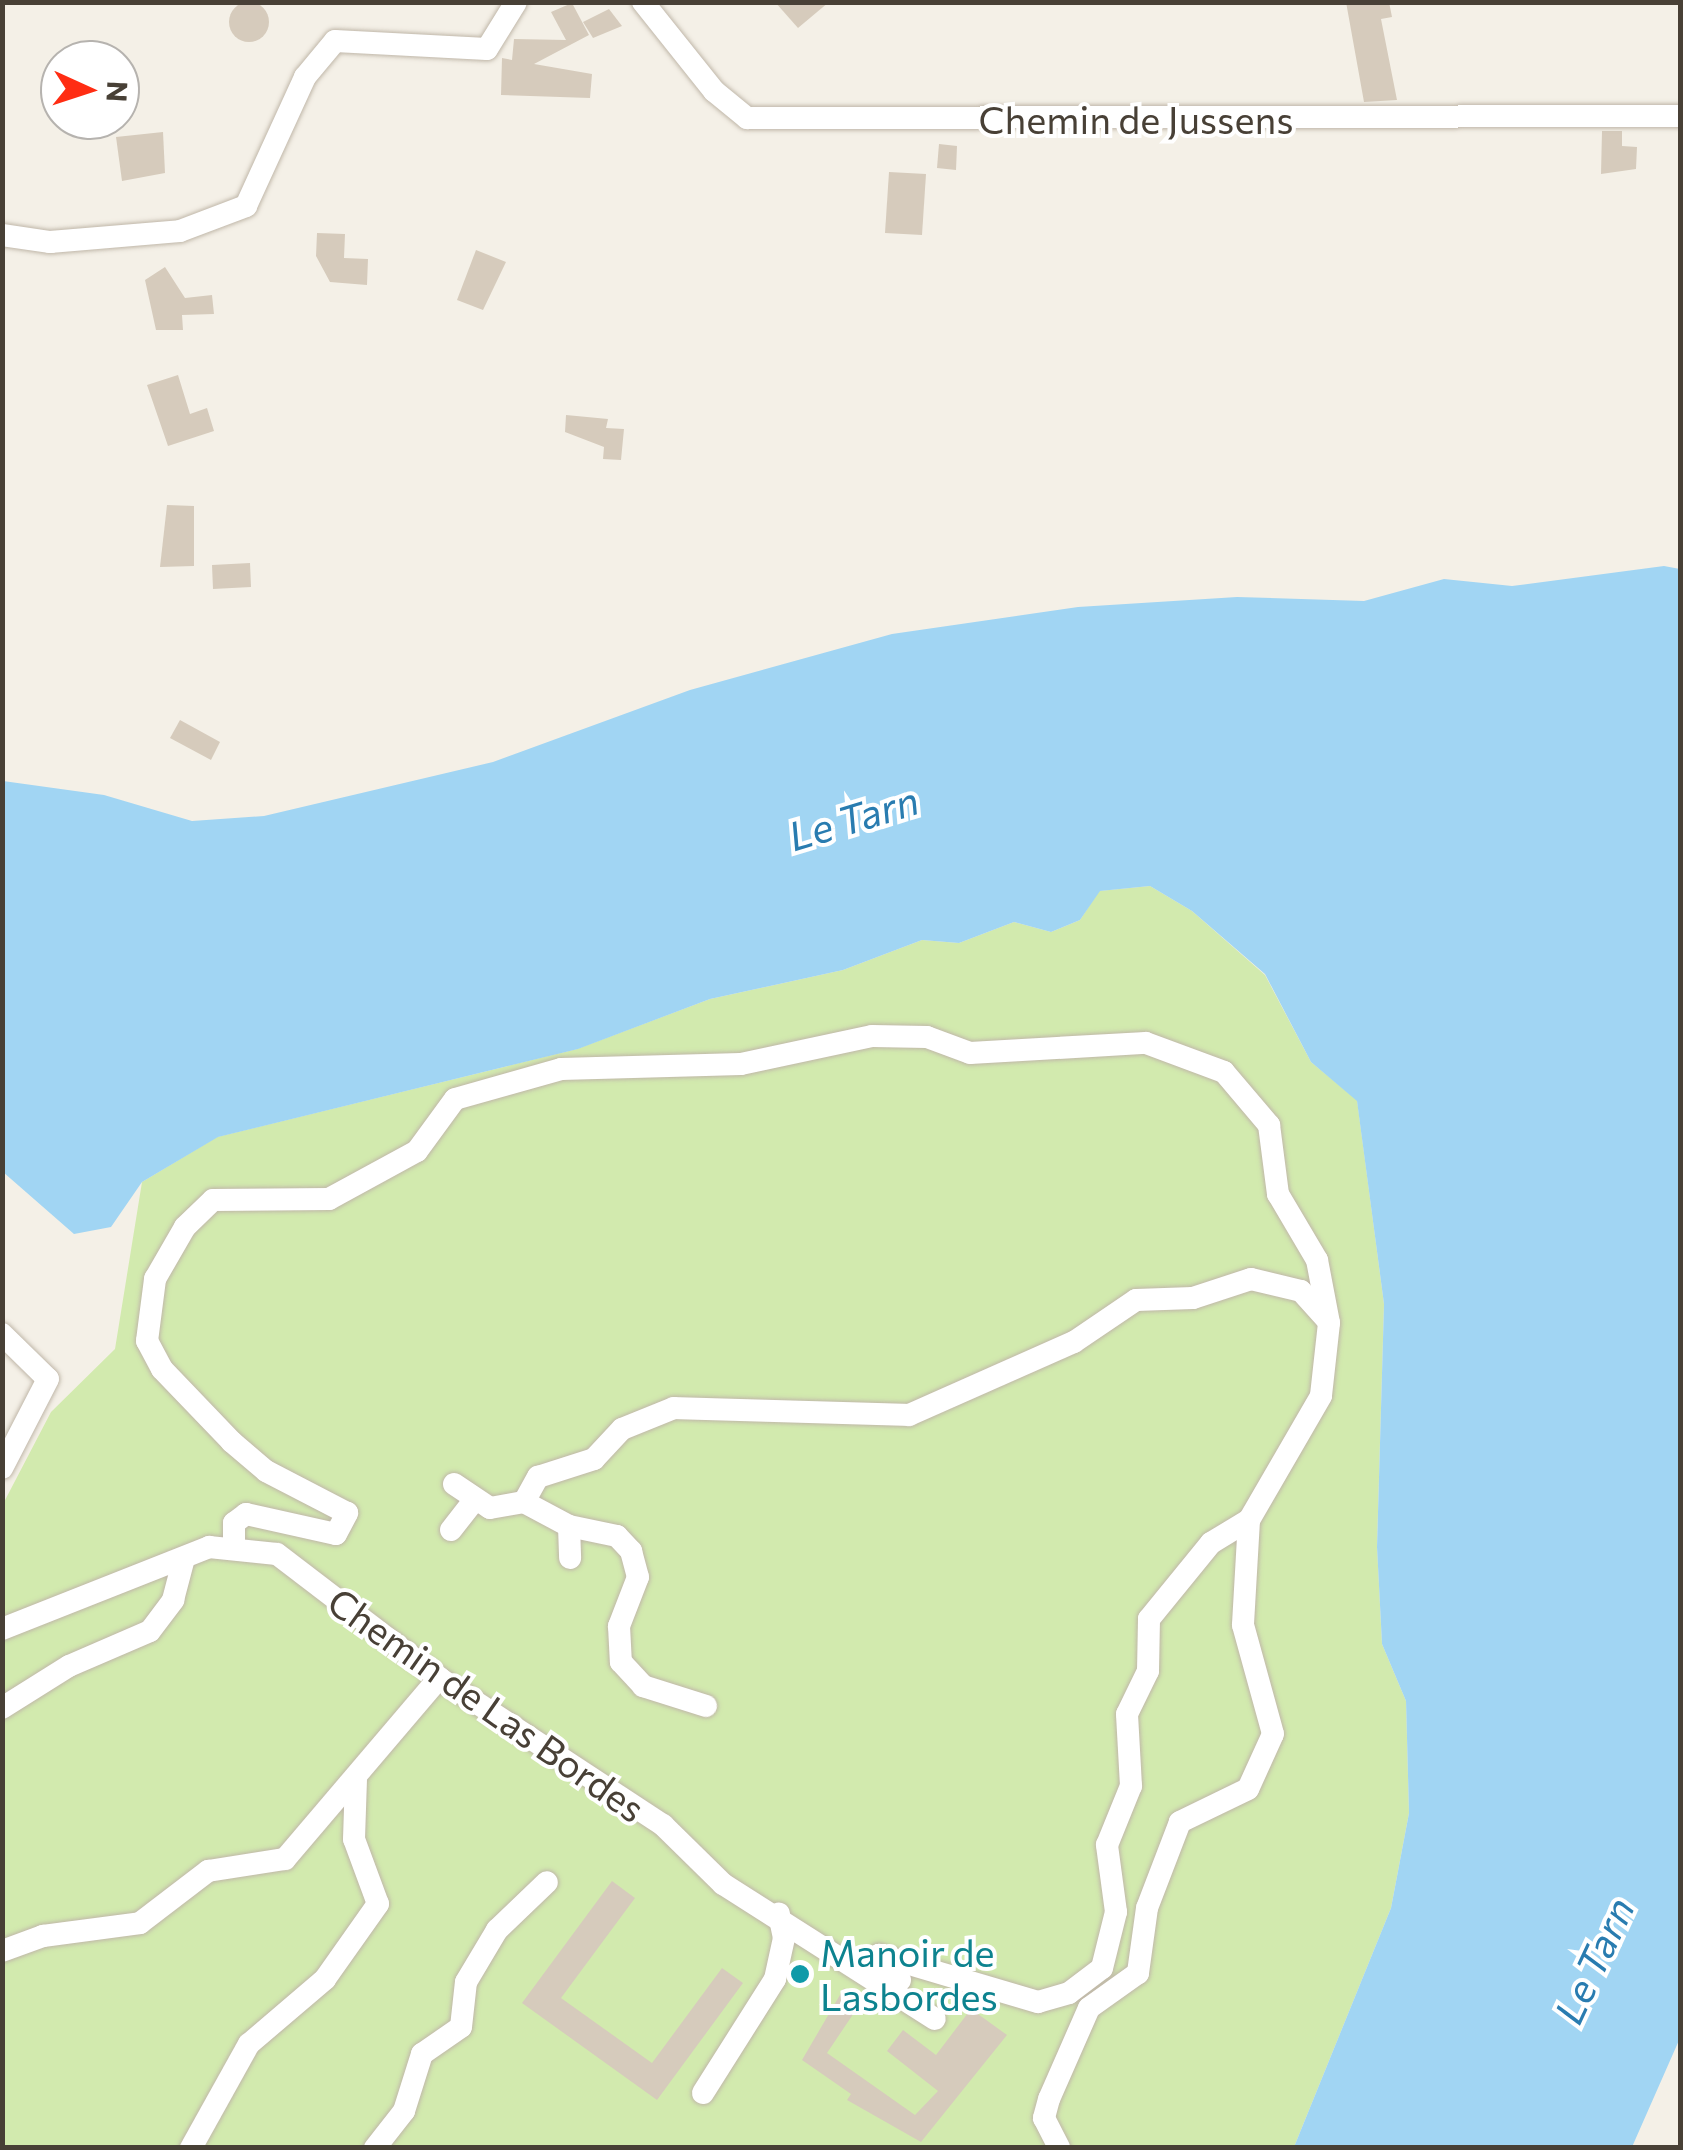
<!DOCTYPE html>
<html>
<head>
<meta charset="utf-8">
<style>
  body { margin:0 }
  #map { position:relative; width:1683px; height:2150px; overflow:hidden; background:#f4f0e7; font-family:Commissioner,sans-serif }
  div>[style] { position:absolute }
  .green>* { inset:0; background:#d2eaae }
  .water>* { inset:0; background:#a1d5f3 }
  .building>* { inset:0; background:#d6cbbc }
  .round { border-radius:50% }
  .roads { filter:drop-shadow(0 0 2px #c0b7a9) drop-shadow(0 0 2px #c0b7a9) }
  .minor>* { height:22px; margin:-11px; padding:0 11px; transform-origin:11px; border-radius:11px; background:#fff }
  .dots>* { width:28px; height:28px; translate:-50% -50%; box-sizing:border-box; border:5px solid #fff; border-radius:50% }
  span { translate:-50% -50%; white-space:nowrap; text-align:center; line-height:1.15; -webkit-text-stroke:8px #fff; paint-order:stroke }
  .street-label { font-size:38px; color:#484036 }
  .culture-label { font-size:38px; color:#0d838f }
  .left { translate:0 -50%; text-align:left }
  .water-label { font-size:40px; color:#297cb0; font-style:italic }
  .frame { position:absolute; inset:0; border:5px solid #484036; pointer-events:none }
  .north { position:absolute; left:40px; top:40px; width:100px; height:100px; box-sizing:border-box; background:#fff; border:2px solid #b6b3af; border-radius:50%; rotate:93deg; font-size:28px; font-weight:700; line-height:40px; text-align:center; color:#484036 }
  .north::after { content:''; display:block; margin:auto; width:35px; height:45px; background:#ff2d13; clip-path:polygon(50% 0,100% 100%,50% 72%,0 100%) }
</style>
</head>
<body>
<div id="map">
  <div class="green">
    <i style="clip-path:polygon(1150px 886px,1192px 911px,1265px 975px,1311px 1062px,1357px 1100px,1384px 1304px,1377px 1546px,1382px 1644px,1406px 1701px,1409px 1813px,1391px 1908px,1294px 2147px,3px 2148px,3px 1504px,51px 1412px,115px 1349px,142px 1182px,217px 1137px,577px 1049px,710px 999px,843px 970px,922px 940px,959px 943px,1014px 922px,1051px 932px,1080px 920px,1099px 891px)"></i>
  </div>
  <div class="water">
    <i style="clip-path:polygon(1664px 566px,1680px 569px,1680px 2038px,1632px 2147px,1294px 2147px,1391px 1908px,1409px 1813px,1406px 1701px,1382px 1644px,1377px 1547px,1384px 1304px,1357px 1101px,1311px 1062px,1265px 974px,1192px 911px,1150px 886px,1100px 891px,1080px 920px,1051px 932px,1014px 922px,959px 943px,922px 940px,843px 970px,710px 999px,578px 1049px,218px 1137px,142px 1182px,111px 1227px,74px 1234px,3px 1172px,3px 781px,104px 795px,192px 821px,264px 816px,493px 762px,690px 690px,892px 634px,1078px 607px,1237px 597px,1364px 601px,1444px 579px,1512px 586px)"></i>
  </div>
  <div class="building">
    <i class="round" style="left:229px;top:2px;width:40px;height:40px"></i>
    <i style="clip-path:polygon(775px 2px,829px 2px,798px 28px)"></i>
    <i style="clip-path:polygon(1346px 2px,1389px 2px,1392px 17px,1381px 19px,1397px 100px,1364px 102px)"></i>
    <i style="clip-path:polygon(572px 3px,589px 35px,534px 64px,592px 74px,590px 98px,501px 95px,502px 58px,512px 60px,514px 39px,566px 40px,551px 12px)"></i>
    <i style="clip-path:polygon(609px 9px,622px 26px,593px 38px,583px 22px)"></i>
    <i style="clip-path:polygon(1602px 131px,1622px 131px,1622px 146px,1637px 147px,1636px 169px,1601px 174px)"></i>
    <i style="clip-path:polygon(163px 132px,165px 173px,122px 181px,116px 137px)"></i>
    <i style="clip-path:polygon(939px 144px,957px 146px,956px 170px,937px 168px)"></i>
    <i style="clip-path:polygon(889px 172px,926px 174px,922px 235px,885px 233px)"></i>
    <i style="clip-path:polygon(317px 233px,345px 234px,344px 258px,368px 259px,367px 285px,330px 282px,316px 256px)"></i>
    <i style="clip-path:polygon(476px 250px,506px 262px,483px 310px,457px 300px)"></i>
    <i style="clip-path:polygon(165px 267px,185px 298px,212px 295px,214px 314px,182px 315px,183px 330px,156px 330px,145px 280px)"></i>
    <i style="clip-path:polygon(178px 375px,190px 414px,207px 408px,214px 431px,168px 446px,147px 385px)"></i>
    <i style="clip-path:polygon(566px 415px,608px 419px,606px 428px,624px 429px,621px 460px,603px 459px,604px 447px,565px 432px)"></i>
    <i style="clip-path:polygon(167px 505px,194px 506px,194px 566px,160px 567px)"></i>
    <i style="clip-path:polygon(250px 563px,251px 587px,213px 589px,212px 565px)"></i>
    <i style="clip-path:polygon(180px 720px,220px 742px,211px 760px,170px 738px)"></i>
    <i style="clip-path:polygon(612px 1881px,635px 1898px,561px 1998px,652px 2063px,722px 1968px,743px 1983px,657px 2100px,522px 2003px)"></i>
    <i style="clip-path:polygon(844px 1988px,862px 2001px,827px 2053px,915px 2115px,938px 2091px,887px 2051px,903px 2030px,936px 2055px,971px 2009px,1007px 2035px,921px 2142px,847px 2100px,851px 2094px,802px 2060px)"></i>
  </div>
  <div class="roads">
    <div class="minor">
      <i style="left:643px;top:2px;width:114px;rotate:51.4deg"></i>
      <i style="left:714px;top:91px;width:43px;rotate:39.3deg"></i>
      <i style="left:747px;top:118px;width:933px;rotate:-0.12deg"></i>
      <i style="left:2px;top:235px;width:49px;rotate:8.3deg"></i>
      <i style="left:50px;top:242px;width:130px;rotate:-4.8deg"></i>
      <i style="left:180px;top:231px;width:71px;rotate:-20.7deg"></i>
      <i style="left:246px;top:206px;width:142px;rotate:-65.4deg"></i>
      <i style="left:305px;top:77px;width:47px;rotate:-50.2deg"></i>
      <i style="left:335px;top:41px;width:152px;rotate:3deg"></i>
      <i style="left:487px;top:49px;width:55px;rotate:-58.3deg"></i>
      <i style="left:2px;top:1334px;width:64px;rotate:44.4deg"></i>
      <i style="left:48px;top:1379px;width:100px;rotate:117.3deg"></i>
      <i style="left:454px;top:1484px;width:43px;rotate:33.7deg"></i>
      <i style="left:490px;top:1508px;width:35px;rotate:-10deg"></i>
      <i style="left:524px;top:1502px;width:29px;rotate:-61deg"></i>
      <i style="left:538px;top:1477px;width:59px;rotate:-17.8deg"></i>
      <i style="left:594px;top:1459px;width:41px;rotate:-47deg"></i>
      <i style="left:622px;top:1429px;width:56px;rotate:-22deg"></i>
      <i style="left:674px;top:1408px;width:235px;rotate:1.7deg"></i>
      <i style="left:909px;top:1415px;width:180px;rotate:-23.9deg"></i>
      <i style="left:1074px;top:1342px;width:75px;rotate:-34.1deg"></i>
      <i style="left:1136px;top:1300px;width:57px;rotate:-2deg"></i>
      <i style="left:1193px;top:1298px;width:61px;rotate:-18.1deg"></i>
      <i style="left:1251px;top:1279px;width:51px;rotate:13.5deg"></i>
      <i style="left:1301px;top:1291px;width:39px;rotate:48deg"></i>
      <i style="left:524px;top:1502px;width:51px;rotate:28.1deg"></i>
      <i style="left:569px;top:1526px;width:49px;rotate:11.8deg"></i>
      <i style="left:617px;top:1536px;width:21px;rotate:47deg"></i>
      <i style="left:631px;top:1551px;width:27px;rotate:75deg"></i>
      <i style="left:638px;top:1577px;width:53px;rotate:111.2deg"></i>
      <i style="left:619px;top:1626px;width:36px;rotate:87deg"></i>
      <i style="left:621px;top:1662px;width:33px;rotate:47deg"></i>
      <i style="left:643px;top:1686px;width:66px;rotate:17.6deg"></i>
      <i style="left:569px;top:1526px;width:32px;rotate:88deg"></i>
      <i style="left:451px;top:1530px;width:36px;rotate:-52deg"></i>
      <i style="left:234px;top:1545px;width:22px;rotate:-90deg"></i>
      <i style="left:234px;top:1523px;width:15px;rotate:-37deg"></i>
      <i style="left:246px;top:1514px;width:92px;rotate:12.5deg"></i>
      <i style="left:336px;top:1534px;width:24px;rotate:-62deg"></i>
      <i style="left:347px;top:1513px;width:91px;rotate:-152.6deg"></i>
      <i style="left:266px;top:1471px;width:45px;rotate:-139.5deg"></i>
      <i style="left:232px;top:1442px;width:101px;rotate:-133.8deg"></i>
      <i style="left:162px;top:1369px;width:32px;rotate:-118deg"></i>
      <i style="left:147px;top:1341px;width:63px;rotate:-82.6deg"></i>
      <i style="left:155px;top:1279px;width:60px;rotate:-60deg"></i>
      <i style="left:185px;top:1227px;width:39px;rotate:-44deg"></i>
      <i style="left:213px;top:1200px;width:116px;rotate:-0.5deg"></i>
      <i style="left:329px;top:1199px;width:100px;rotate:-28.6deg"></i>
      <i style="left:417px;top:1151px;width:64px;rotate:-53.8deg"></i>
      <i style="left:455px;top:1099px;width:110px;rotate:-15.8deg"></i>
      <i style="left:561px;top:1069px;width:180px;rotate:-1.6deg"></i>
      <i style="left:741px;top:1064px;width:134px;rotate:-12.1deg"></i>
      <i style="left:872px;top:1036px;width:55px;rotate:1deg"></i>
      <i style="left:927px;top:1037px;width:46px;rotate:20.4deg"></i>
      <i style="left:970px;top:1053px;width:176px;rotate:-3.3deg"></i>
      <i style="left:1146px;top:1043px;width:83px;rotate:20.4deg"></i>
      <i style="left:1224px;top:1072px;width:70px;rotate:49.7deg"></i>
      <i style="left:1269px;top:1125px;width:70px;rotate:82.6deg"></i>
      <i style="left:1278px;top:1194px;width:77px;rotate:59.4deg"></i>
      <i style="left:1317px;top:1260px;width:64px;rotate:79.2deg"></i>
      <i style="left:1329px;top:1323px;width:73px;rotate:96.3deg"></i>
      <i style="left:1321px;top:1396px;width:143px;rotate:120.1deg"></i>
      <i style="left:1249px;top:1520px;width:105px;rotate:93.3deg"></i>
      <i style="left:1243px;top:1625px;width:113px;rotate:74.6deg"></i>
      <i style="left:1273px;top:1734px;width:60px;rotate:114.4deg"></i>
      <i style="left:1248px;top:1789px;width:76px;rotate:154.1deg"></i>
      <i style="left:1180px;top:1822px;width:92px;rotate:111deg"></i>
      <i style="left:1147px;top:1908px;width:66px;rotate:97.9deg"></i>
      <i style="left:1138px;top:1973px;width:60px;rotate:144.5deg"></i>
      <i style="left:1089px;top:2008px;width:99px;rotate:113.7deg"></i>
      <i style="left:1049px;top:2099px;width:20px;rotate:105deg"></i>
      <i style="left:1044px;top:2118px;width:34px;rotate:63deg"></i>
      <i style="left:2px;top:1629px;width:223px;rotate:-21.6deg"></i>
      <i style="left:209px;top:1547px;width:68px;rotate:5.9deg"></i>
      <i style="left:277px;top:1554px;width:204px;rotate:37.4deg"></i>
      <i style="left:439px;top:1678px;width:268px;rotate:33.3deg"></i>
      <i style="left:663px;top:1825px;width:84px;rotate:44.5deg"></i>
      <i style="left:723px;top:1884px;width:251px;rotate:32.5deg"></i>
      <i style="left:2px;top:1708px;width:79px;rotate:-32.1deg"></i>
      <i style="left:69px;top:1666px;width:88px;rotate:-23.4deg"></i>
      <i style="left:150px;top:1631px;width:39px;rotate:-53deg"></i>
      <i style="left:173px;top:1600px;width:43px;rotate:-75.3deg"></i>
      <i style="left:2px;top:1951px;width:44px;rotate:-20.1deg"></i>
      <i style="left:43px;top:1936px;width:98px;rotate:-7.6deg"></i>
      <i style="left:140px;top:1923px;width:86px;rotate:-37.4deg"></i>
      <i style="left:208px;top:1871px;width:78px;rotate:-8.9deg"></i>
      <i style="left:285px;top:1859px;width:238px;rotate:-49.6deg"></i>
      <i style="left:900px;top:1980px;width:33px;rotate:-130deg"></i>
      <i style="left:879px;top:1955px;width:166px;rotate:16.5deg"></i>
      <i style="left:1038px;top:2002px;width:32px;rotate:-16deg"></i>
      <i style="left:1069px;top:1993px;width:41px;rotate:-37.1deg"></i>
      <i style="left:1102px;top:1968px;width:58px;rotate:-76deg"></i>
      <i style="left:1116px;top:1912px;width:68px;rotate:-97.7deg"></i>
      <i style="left:1107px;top:1845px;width:64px;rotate:-67.9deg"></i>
      <i style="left:1131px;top:1786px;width:72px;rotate:-93.2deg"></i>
      <i style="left:1127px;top:1714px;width:48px;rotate:-64deg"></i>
      <i style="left:1148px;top:1671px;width:52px;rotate:-88.9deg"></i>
      <i style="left:1149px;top:1619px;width:98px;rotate:-50.8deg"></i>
      <i style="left:1211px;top:1543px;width:44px;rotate:-31.2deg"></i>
      <i style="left:703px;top:2093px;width:135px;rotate:-57.7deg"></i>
      <i style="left:775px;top:1979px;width:42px;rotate:-77.6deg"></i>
      <i style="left:784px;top:1938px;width:25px;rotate:-102deg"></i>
      <i style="left:191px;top:2148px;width:119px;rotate:-60.9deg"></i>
      <i style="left:249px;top:2044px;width:100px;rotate:-40.5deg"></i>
      <i style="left:325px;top:1979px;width:92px;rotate:-54.8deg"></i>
      <i style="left:378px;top:1904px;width:69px;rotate:-110.3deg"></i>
      <i style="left:354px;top:1839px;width:59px;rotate:-88.1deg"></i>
      <i style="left:375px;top:2148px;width:47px;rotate:-51.9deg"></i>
      <i style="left:404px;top:2111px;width:60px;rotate:-72.5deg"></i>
      <i style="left:422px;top:2054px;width:47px;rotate:-34.7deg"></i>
      <i style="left:461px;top:2027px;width:45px;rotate:-83.7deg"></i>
      <i style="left:466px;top:1982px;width:61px;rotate:-59.2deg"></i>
      <i style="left:497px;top:1930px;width:69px;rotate:-43.8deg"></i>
    </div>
  </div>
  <div class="dots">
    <i style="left:800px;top:1974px;background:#0f9aa8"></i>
  </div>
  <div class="street-label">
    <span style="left:1136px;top:119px">Chemin de Jussens</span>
    <span style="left:487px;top:1704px;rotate:35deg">Chemin de Las Bordes</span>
  </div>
  <div class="culture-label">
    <span class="left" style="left:820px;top:1974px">Manoir de<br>Lasbordes</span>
  </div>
  <div class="water-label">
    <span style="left:853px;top:817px;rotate:-17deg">Le Tarn</span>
    <span style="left:1593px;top:1960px;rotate:-65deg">Le Tarn</span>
  </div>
  <div class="frame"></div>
  <div class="north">N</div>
</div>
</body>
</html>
